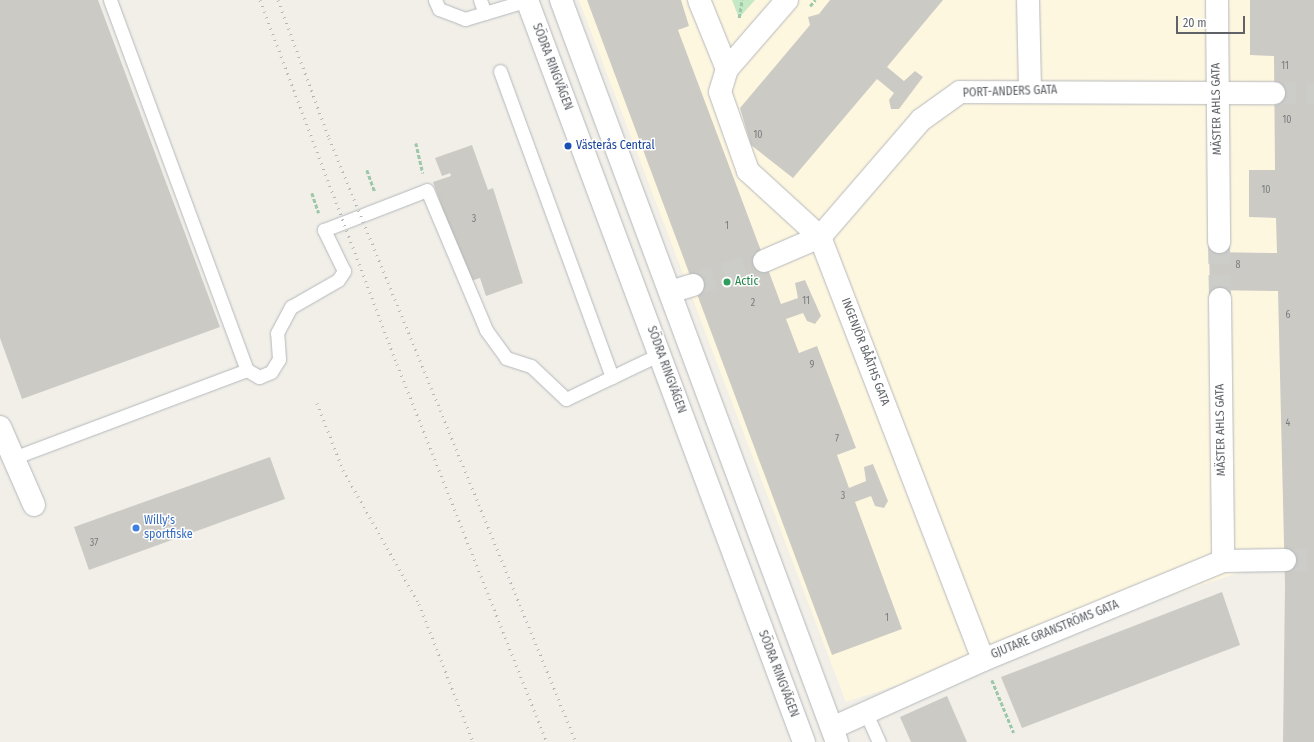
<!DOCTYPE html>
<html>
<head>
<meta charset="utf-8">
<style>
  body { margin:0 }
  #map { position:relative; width:1314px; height:742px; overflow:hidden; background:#f1efe8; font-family:"Fira Sans Condensed",sans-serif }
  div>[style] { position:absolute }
  .commercial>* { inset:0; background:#fef7e0 }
  .green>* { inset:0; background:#c5e8c5 }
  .building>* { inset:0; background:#cccac5 }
  .street-tunnel>* { height:22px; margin-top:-11px; transform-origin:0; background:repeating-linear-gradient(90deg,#ccccc8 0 22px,transparent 0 33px) }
  .path>* { height:2.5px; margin-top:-1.25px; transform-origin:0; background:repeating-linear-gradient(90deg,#9cc7a9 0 4px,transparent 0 6px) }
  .roads { filter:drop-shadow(0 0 1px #b5b8bc) drop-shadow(0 0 1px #b5b8bc) }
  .lane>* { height:13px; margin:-6.5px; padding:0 6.5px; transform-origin:6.5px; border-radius:6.5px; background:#fff }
  .street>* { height:22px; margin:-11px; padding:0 11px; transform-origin:11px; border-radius:11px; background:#fff }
  .secondary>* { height:22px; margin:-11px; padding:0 11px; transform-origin:11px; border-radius:11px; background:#fff }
  .rail>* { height:3px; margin-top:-1.5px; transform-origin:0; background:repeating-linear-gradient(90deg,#b6b7b8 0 1px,transparent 0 6px) }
  .dots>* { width:11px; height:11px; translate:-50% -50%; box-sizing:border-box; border:2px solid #fff; border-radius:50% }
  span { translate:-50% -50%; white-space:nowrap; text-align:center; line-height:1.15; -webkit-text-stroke:3px #fff; paint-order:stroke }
  .number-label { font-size:10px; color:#7a7d7f }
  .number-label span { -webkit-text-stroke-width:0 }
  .street-label { font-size:12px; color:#5f6368 }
  .transit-label { font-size:12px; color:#164399 }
  .left { translate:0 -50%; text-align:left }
  .leisure-label { font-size:12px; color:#27864d }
  .shop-label { font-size:12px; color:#366cbe }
  .scale { position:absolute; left:1176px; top:16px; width:69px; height:18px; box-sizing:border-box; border:2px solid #5f6368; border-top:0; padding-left:5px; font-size:12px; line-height:14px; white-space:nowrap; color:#5f6368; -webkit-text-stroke:3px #fff; paint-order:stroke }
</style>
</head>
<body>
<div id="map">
  <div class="commercial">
    <i style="clip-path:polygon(579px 0,1314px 0,1314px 548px,846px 702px)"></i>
  </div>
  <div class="green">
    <i style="clip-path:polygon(732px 0,755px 0,739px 18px)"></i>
  </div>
  <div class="building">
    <i style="clip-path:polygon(0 0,98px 0,220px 327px,22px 399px,0 338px)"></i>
    <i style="clip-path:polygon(587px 0,681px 0,689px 26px,678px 30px,781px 304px,798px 298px,795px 283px,805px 280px,821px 316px,815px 324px,807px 321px,803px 313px,786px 319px,799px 353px,817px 346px,856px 448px,837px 455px,849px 488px,866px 481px,864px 467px,873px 464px,888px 501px,884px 508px,875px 506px,871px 496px,855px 502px,902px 629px,832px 655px)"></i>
    <i style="clip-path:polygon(830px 0,943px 0,887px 67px,904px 81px,915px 71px,923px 77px,899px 109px,891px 109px,889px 100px,894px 93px,877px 79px,793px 178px,751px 145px,740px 108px,810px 25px,808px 17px,819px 14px)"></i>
    <i style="clip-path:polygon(1250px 0,1314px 0,1314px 742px,1283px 742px,1285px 586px,1278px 291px,1210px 290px,1209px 252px,1277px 253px,1276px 218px,1249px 217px,1249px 170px,1275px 170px,1274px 56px,1250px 55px)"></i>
    <i style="clip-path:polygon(472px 145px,488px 190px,493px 188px,523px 283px,486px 296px,480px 278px,468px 282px,433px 182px,451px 176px,450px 173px,442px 176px,435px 158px)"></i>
    <i style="clip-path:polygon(270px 457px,285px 499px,89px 570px,74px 527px)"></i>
    <i style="clip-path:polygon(1222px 592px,1240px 645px,1022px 728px,1001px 677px)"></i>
    <i style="clip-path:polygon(947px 696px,967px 742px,911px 742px,900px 717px)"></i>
  </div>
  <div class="street-tunnel">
    <i style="left:1274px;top:93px;width:40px;rotate:1.4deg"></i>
    <i style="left:1219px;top:242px;width:57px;rotate:89deg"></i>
    <i style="left:693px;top:285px;width:75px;rotate:-18.7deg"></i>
    <i style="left:1285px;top:560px;width:29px"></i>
  </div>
  <div class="path">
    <i style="left:810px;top:6px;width:8px;rotate:-50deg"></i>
    <i style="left:739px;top:18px;width:18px;rotate:-81deg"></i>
    <i style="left:416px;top:143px;width:31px;rotate:77deg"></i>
    <i style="left:367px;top:170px;width:23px;rotate:70deg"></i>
    <i style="left:312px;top:193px;width:21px;rotate:71deg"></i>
    <i style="left:992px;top:680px;width:57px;rotate:67.5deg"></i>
  </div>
  <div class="roads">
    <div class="lane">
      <i style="left:110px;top:0;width:395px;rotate:69.7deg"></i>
      <i style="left:247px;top:370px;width:14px;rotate:30deg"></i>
      <i style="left:259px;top:377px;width:13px;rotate:-23deg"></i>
      <i style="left:271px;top:372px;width:15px;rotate:-58deg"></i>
      <i style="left:279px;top:359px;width:26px;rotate:-94deg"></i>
      <i style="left:277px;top:333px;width:30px;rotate:-62deg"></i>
      <i style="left:291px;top:307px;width:54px;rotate:-29.9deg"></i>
      <i style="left:338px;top:280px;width:11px;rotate:-56deg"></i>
      <i style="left:344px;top:271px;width:46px;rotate:-116deg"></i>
      <i style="left:324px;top:230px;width:110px;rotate:-21.2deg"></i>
      <i style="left:427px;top:190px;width:152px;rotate:67.1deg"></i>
      <i style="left:486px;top:330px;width:34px;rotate:54deg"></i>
      <i style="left:506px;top:358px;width:26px;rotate:18deg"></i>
      <i style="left:531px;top:366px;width:48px;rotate:43.3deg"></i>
      <i style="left:566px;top:399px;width:104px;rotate:-25.6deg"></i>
      <i style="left:435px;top:0;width:10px;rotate:66deg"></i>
      <i style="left:439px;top:9px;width:28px;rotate:21deg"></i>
      <i style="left:465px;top:19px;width:66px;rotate:-16.8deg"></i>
      <i style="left:480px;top:0;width:14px;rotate:69deg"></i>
      <i style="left:500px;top:71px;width:326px;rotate:69.9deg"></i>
      <i style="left:13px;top:458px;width:250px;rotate:-20.6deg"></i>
      <i style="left:866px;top:713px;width:32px;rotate:66deg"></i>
    </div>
    <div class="street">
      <i style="left:699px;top:0;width:74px;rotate:67.9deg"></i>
      <i style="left:787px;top:0;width:91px;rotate:131deg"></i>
      <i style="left:727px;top:69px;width:24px;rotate:107deg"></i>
      <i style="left:720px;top:92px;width:84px;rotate:70.5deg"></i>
      <i style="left:748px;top:171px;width:98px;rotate:42.5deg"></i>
      <i style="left:820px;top:237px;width:453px;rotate:68.9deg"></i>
      <i style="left:1028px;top:0;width:90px;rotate:88.7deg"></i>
      <i style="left:1217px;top:0;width:242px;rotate:89.5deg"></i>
      <i style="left:764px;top:261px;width:61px;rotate:-23.2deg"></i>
      <i style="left:820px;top:237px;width:155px;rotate:-49.2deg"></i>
      <i style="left:921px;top:120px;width:48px;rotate:-35.7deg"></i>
      <i style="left:960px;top:92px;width:314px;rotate:0.2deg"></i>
      <i style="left:670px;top:292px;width:24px;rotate:-17deg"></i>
      <i style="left:1220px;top:299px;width:262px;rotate:89.3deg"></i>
      <i style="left:0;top:427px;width:85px;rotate:66.4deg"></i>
      <i style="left:832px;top:728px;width:166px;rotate:-24.2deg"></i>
      <i style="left:983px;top:660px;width:260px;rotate:-22.4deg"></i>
      <i style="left:1223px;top:561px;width:62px;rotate:-0.9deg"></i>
    </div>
    <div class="secondary">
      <i style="left:527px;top:0;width:792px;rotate:69.53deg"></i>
      <i style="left:561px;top:0;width:792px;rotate:69.6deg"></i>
    </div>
  </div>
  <div class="rail">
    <i style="left:260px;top:0;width:389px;rotate:69.4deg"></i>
    <i style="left:397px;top:364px;width:407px;rotate:68.4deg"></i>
    <i style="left:278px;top:0;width:147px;rotate:69.7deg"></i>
    <i style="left:329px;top:138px;width:653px;rotate:67.76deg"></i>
    <i style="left:317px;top:403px;width:72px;rotate:68.8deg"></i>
    <i style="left:343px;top:470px;width:154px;rotate:60.4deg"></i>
    <i style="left:419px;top:604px;width:148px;rotate:68.6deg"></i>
  </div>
  <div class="dots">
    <i style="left:568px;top:146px;background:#1a4fb4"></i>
    <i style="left:727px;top:282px;background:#2e9e5b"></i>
    <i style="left:136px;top:528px;background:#3f7fe0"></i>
  </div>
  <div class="number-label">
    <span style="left:1285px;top:67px">11</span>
    <span style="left:1287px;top:121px">10</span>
    <span style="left:758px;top:136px">10</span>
    <span style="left:1266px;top:191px">10</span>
    <span style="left:474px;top:220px">3</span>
    <span style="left:727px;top:227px">1</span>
    <span style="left:1238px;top:266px">8</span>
    <span style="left:806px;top:302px">11</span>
    <span style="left:753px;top:304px">2</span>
    <span style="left:1288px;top:316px">6</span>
    <span style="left:812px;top:366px">9</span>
    <span style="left:1288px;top:424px">4</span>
    <span style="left:837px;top:440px">7</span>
    <span style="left:843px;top:497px">3</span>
    <span style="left:94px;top:544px">37</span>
    <span style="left:887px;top:619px">1</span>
  </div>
  <div class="street-label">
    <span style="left:552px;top:67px;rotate:69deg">SÖDRA RINGVÄGEN</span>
    <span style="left:1010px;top:92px;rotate:-2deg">PORT-ANDERS GATA</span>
    <span style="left:1217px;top:109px;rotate:-91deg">MÄSTER AHLS GATA</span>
    <span style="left:865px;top:352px;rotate:69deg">INGENJÖR BÅÅTHS GATA</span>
    <span style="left:666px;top:370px;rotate:70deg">SÖDRA RINGVÄGEN</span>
    <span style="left:1221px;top:430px;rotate:-91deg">MÄSTER AHLS GATA</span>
    <span style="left:1055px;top:630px;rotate:-22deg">GJUTARE GRANSTRÖMS GATA</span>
    <span style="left:778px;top:674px;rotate:69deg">SÖDRA RINGVÄGEN</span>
  </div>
  <div class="transit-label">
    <span class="left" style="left:576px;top:146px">Västerås Central</span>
  </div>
  <div class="leisure-label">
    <span class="left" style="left:735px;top:282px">Actic</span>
  </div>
  <div class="shop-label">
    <span class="left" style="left:144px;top:528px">Willy's<br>sportfiske</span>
  </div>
  <div class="scale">20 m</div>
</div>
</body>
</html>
